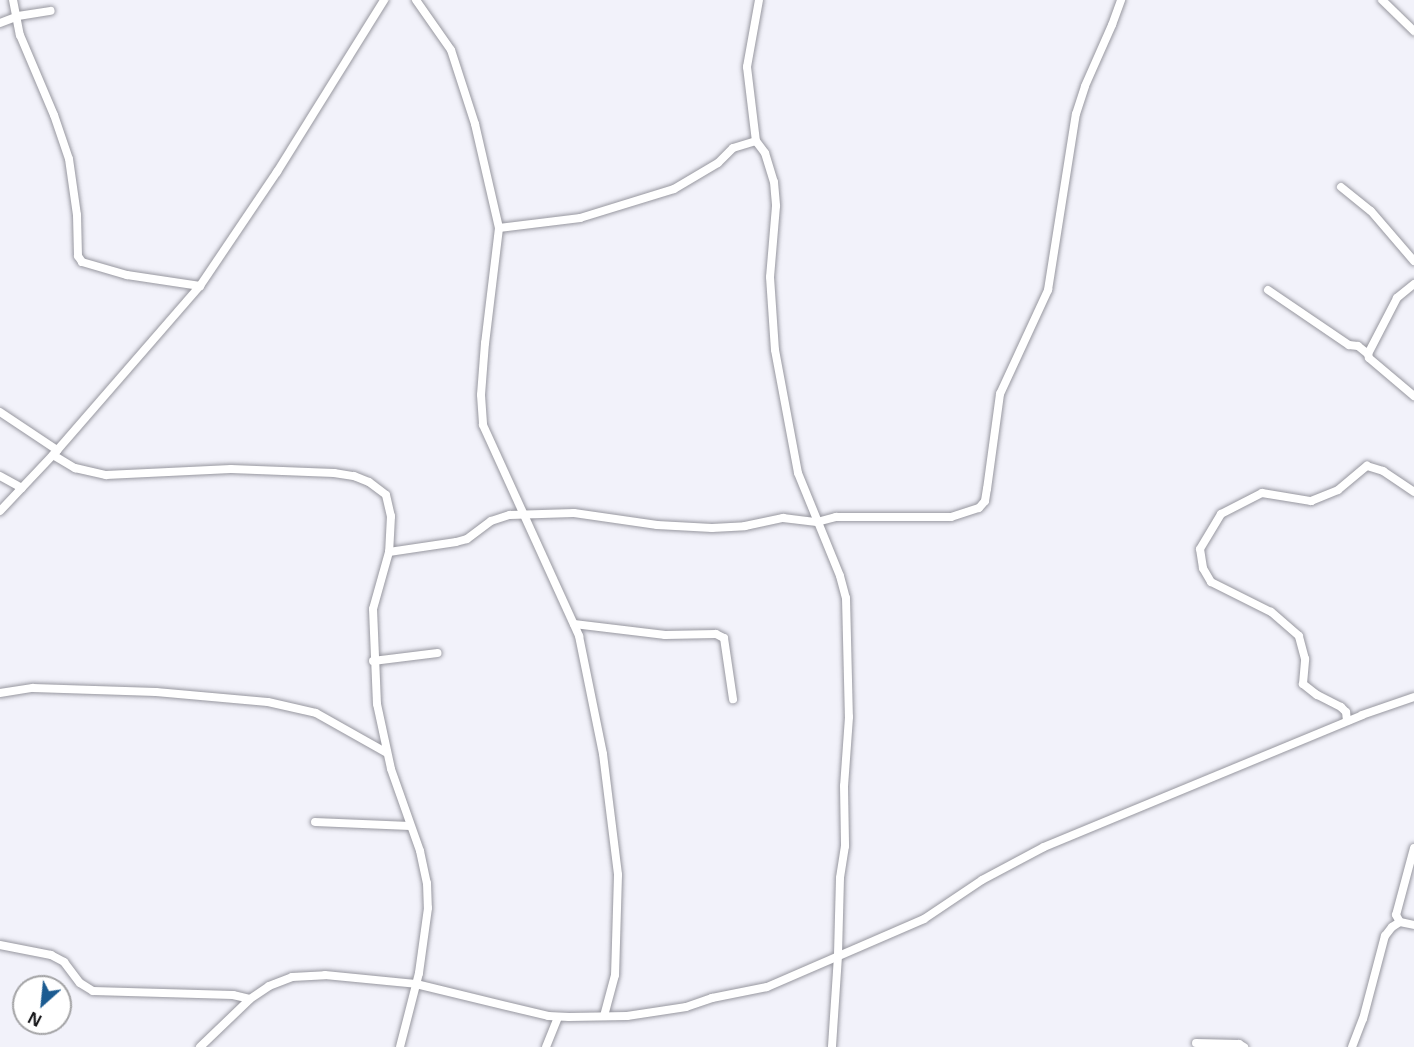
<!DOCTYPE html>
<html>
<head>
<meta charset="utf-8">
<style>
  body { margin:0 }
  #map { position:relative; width:1414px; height:1047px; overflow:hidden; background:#f2f2fa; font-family:"Open Sans",sans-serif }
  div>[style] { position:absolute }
  .roads { filter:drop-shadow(0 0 2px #97979f) drop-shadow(0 0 2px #97979f) }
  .street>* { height:8px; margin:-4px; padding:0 4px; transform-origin:4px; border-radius:4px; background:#fff }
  span { translate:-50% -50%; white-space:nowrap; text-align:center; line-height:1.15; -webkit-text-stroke:4.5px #fff; paint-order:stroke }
  .north { position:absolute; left:12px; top:975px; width:60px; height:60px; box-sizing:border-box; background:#fff; border:2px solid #a3a3a5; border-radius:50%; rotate:207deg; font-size:16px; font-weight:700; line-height:24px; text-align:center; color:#1a1a1d }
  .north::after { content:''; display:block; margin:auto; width:21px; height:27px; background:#1b5b91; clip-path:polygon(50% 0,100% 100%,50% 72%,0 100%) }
</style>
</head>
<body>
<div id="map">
  <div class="roads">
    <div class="street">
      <i style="left:13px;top:0;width:36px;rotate:79deg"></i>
      <i style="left:20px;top:35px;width:87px;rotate:67deg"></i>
      <i style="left:54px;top:115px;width:46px;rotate:71.2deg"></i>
      <i style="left:69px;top:159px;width:57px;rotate:81.9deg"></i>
      <i style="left:77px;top:215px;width:41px;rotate:88.6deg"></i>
      <i style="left:78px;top:256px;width:7px;rotate:56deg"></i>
      <i style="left:82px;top:262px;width:47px;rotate:16.1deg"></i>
      <i style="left:127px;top:275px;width:74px;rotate:8.6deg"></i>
      <i style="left:416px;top:0;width:61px;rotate:55deg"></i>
      <i style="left:451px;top:50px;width:78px;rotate:72deg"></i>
      <i style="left:475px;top:124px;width:107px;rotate:77deg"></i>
      <i style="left:499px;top:228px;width:116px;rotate:96.9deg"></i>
      <i style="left:485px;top:343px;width:52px;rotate:94.4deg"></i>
      <i style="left:481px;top:395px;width:30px;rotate:86deg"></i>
      <i style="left:483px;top:425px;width:232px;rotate:65.5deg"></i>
      <i style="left:579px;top:636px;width:120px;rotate:78.5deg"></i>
      <i style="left:603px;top:754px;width:122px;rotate:82.9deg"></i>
      <i style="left:618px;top:875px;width:100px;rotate:91.7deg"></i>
      <i style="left:615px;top:975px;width:42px;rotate:105deg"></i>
      <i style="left:759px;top:0;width:68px;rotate:100.2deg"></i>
      <i style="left:747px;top:67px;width:75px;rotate:83.1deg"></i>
      <i style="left:756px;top:141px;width:15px;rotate:53deg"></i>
      <i style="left:765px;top:153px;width:30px;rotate:73deg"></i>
      <i style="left:774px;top:182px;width:24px;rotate:85deg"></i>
      <i style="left:776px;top:206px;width:71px;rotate:94.8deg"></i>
      <i style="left:770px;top:277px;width:73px;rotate:86.1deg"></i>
      <i style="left:775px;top:350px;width:125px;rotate:79.4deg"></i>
      <i style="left:798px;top:473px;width:111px;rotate:67.8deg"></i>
      <i style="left:840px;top:576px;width:23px;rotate:75deg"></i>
      <i style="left:846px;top:598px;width:119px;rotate:88.6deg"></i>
      <i style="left:849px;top:717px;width:69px;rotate:94.1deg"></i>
      <i style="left:844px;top:786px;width:60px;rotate:89deg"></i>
      <i style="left:845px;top:846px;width:32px;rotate:99deg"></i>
      <i style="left:840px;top:878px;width:78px;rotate:91.5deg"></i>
      <i style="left:838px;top:956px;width:91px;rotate:93.8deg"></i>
      <i style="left:1382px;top:0;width:45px;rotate:44.1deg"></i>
      <i style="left:0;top:23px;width:19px;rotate:-21deg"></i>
      <i style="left:18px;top:16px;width:33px;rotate:-9deg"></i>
      <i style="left:1341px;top:187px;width:38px;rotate:39deg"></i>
      <i style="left:1371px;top:211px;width:66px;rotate:49.3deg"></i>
      <i style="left:499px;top:228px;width:82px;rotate:-7deg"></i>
      <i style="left:580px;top:218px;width:98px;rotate:-17.1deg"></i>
      <i style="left:674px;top:189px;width:51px;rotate:-30.6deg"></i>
      <i style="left:718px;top:163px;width:21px;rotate:-45deg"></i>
      <i style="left:733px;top:148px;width:24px;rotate:-17deg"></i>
      <i style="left:1414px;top:284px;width:22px;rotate:141deg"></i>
      <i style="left:1397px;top:298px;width:63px;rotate:117.4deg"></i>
      <i style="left:1368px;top:354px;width:4px;rotate:76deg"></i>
      <i style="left:1369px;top:358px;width:59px;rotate:40.2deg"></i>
      <i style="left:1268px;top:290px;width:98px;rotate:34.2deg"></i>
      <i style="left:1349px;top:345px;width:9px;rotate:6deg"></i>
      <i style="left:1358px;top:346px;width:13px;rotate:39deg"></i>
      <i style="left:0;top:412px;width:69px;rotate:33.7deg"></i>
      <i style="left:53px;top:455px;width:26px;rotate:31deg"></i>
      <i style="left:75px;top:468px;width:32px;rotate:13deg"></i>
      <i style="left:106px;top:475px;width:125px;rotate:-2.7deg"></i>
      <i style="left:231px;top:469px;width:103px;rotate:2.2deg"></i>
      <i style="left:334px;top:473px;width:20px;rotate:9deg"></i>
      <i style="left:354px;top:476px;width:16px;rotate:22deg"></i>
      <i style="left:369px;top:482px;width:21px;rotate:37deg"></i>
      <i style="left:386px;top:495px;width:22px;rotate:77deg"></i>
      <i style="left:391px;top:516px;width:36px;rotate:93deg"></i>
      <i style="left:389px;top:552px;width:59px;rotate:105.7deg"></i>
      <i style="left:373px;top:609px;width:95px;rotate:87.6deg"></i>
      <i style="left:377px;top:704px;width:66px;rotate:77.8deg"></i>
      <i style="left:391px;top:769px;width:87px;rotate:70.5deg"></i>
      <i style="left:420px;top:851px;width:33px;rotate:78deg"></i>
      <i style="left:427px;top:883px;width:25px;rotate:88deg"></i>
      <i style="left:428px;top:908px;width:66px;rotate:97.9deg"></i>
      <i style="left:419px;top:973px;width:76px;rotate:104.4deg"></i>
      <i style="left:0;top:476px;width:25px;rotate:29deg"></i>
      <i style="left:0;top:511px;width:77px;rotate:-46.6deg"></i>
      <i style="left:53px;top:455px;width:224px;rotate:-49deg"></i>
      <i style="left:200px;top:286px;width:138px;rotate:-56deg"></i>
      <i style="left:277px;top:172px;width:203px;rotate:-58.1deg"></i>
      <i style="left:389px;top:552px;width:68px;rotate:-8.5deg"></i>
      <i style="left:456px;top:542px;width:11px;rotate:-15deg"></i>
      <i style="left:467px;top:539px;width:30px;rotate:-37deg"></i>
      <i style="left:491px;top:521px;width:20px;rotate:-18deg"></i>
      <i style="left:510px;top:515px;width:64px;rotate:-1.8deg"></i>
      <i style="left:574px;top:513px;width:84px;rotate:8.2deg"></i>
      <i style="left:657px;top:525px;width:55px;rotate:3.1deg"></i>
      <i style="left:712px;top:528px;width:33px;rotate:-3deg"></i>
      <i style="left:745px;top:526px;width:39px;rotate:-12deg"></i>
      <i style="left:783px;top:518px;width:34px;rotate:7deg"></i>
      <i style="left:817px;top:522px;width:20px;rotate:-15deg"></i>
      <i style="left:836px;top:517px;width:115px"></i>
      <i style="left:951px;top:517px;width:29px;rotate:-18deg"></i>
      <i style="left:979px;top:508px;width:9px;rotate:-49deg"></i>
      <i style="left:985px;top:501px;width:12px;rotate:-81deg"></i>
      <i style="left:987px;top:489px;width:96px;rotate:-82.2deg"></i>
      <i style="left:1000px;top:394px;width:115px;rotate:-65.2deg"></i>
      <i style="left:1048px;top:290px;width:178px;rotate:-81deg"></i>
      <i style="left:1076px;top:114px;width:29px;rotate:-72deg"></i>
      <i style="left:1085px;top:86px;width:67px;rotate:-66.1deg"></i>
      <i style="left:1112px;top:25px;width:27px;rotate:-70deg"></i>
      <i style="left:574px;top:624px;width:92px;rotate:6.9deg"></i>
      <i style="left:665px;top:635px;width:51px;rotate:-1.1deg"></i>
      <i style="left:716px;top:634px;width:9px;rotate:27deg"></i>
      <i style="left:724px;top:638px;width:62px;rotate:81.6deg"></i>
      <i style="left:373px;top:661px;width:65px;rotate:-7deg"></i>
      <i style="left:0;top:693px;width:33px;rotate:-9deg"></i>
      <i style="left:33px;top:688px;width:123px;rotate:1.9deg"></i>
      <i style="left:156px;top:692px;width:112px;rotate:5.1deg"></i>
      <i style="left:268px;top:702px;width:49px;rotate:12.9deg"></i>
      <i style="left:316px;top:713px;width:81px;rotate:29.4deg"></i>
      <i style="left:1347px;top:721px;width:9px;rotate:-96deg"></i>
      <i style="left:1346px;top:712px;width:7px;rotate:-135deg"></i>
      <i style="left:1341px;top:707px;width:27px;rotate:-153deg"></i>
      <i style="left:1317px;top:695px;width:18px;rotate:-142deg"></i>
      <i style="left:1303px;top:684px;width:25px;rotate:-85deg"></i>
      <i style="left:1305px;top:659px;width:24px;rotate:-105deg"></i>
      <i style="left:1299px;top:636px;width:37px;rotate:-139deg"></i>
      <i style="left:1271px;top:612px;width:67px;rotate:-153.4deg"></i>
      <i style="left:1211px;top:582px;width:16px;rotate:-120deg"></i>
      <i style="left:1203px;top:568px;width:19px;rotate:-99deg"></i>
      <i style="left:1200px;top:549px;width:41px;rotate:-59deg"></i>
      <i style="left:1221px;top:514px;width:46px;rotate:-27.1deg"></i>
      <i style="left:1262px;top:493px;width:50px;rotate:9.3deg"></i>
      <i style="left:1311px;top:501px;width:29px;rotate:-22deg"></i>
      <i style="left:1338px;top:490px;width:38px;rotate:-40deg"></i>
      <i style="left:1367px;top:466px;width:17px;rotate:17deg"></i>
      <i style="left:1383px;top:471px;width:37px;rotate:34deg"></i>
      <i style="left:315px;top:822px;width:95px;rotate:2.4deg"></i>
      <i style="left:1414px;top:848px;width:69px;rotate:105deg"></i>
      <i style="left:1396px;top:915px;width:8px;rotate:60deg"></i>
      <i style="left:1400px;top:922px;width:14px;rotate:12deg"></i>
      <i style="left:0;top:945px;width:52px;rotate:11.1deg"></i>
      <i style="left:51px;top:955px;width:15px;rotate:28deg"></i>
      <i style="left:64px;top:962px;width:26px;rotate:53deg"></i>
      <i style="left:80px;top:983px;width:15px;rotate:32deg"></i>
      <i style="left:93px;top:991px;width:140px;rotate:1.6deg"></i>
      <i style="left:233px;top:995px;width:17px;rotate:13deg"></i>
      <i style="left:1196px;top:1043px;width:43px;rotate:1.3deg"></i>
      <i style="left:1239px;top:1044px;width:6px;rotate:31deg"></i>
      <i style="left:200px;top:1047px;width:69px;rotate:-43.8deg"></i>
      <i style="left:250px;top:999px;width:23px;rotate:-34deg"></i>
      <i style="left:269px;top:986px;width:25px;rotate:-21deg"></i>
      <i style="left:292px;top:977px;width:33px;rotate:-3deg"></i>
      <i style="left:325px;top:975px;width:91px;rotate:5.6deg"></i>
      <i style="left:416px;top:984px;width:136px;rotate:13.6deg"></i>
      <i style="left:548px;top:1016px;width:21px;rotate:3deg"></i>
      <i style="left:569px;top:1017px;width:58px;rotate:-1deg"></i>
      <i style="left:627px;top:1016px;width:60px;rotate:-8.7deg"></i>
      <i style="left:686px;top:1007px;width:28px;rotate:-19deg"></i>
      <i style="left:712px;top:998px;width:56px;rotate:-11.3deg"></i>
      <i style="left:767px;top:987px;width:171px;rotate:-23.4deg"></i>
      <i style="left:924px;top:919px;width:70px;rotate:-33.9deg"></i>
      <i style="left:982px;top:880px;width:70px;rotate:-28deg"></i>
      <i style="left:1044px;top:847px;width:344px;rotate:-22.5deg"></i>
      <i style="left:1362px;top:715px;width:55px;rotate:-19.1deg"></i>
      <i style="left:546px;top:1047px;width:32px;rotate:-68deg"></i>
      <i style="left:1352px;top:1047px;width:30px;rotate:-69deg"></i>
      <i style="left:1363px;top:1019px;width:86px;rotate:-75.2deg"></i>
      <i style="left:1385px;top:936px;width:11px;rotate:-52deg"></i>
      <i style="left:1392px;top:927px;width:9px;rotate:-32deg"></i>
    </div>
  </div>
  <div class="north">N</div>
</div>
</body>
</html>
